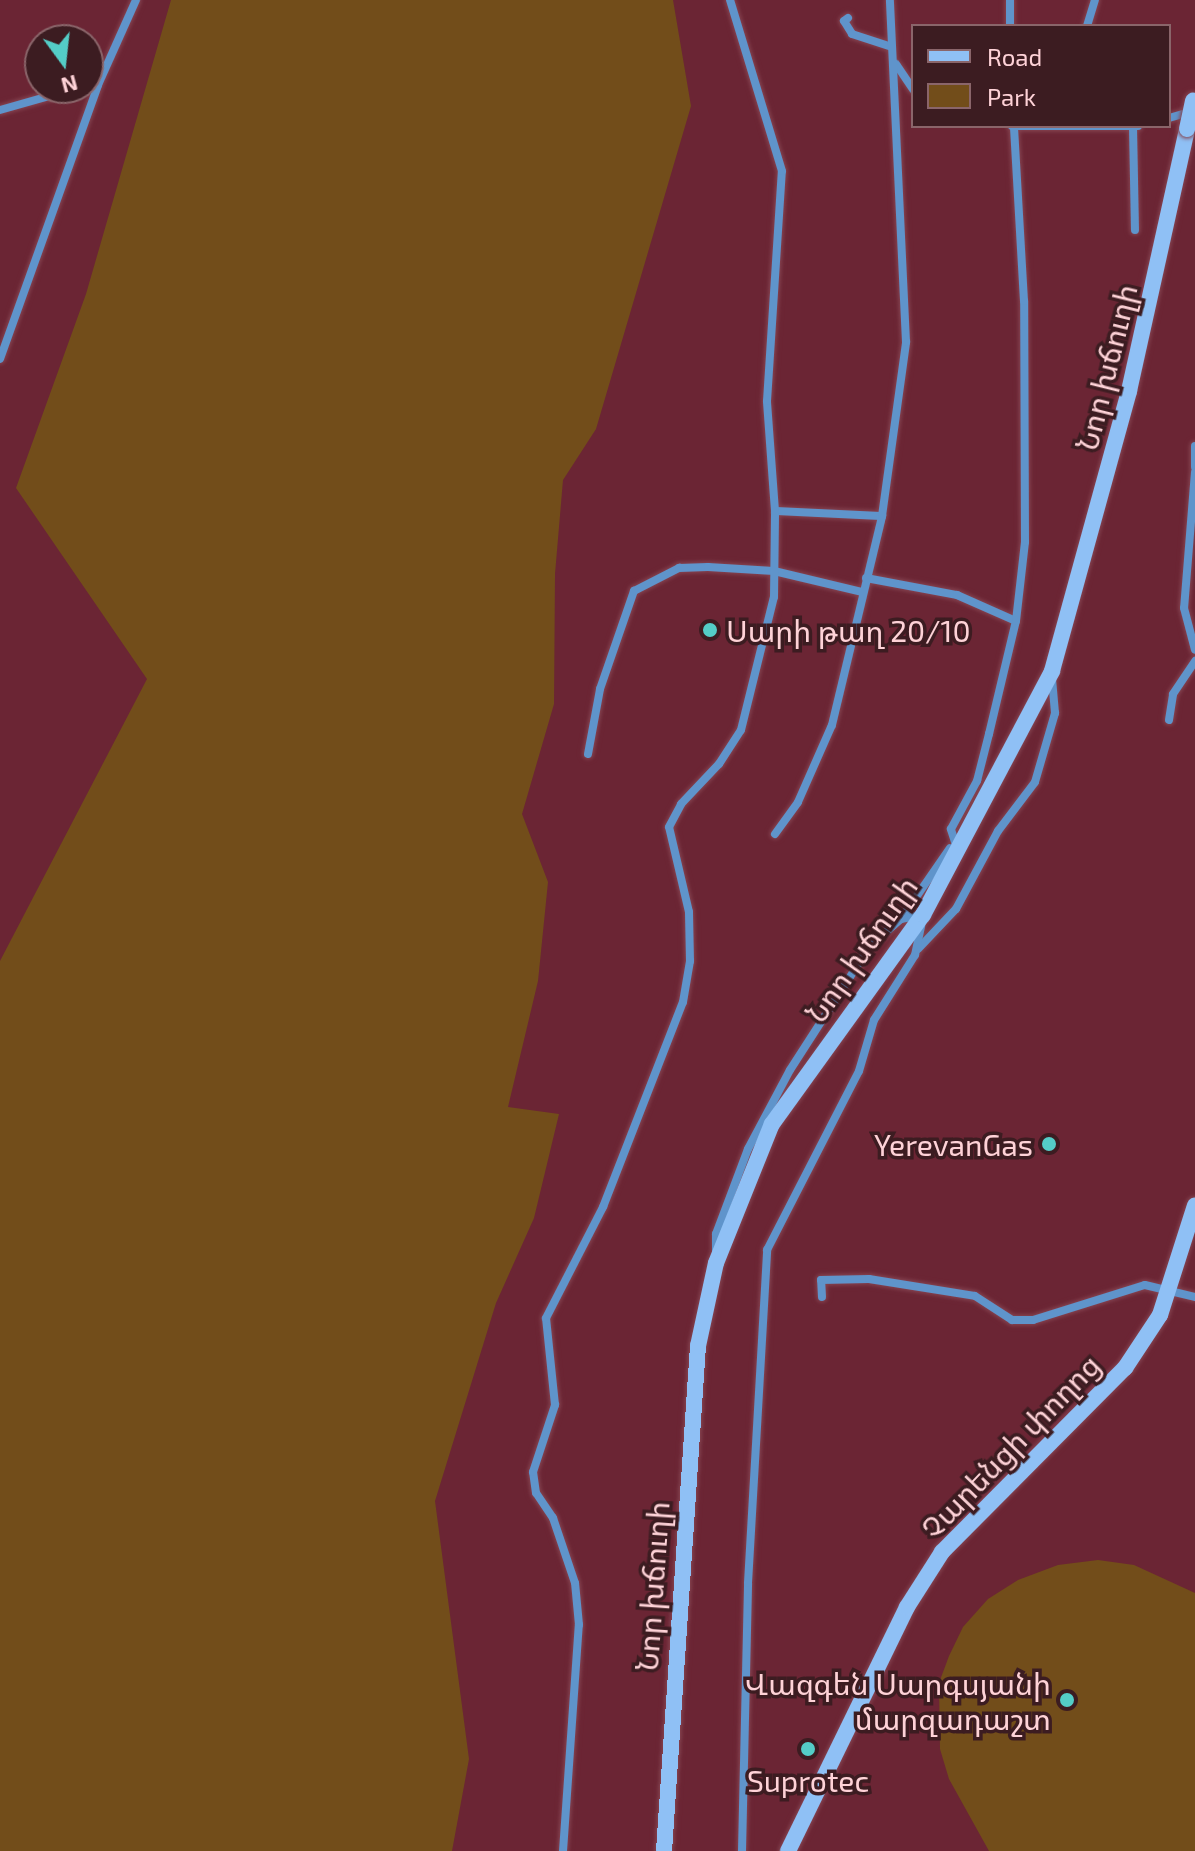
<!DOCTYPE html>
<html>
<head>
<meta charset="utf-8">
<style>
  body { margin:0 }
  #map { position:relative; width:1195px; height:1851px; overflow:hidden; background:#6b2534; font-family:"Exo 2","Noto Sans Armenian",sans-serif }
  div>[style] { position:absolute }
  .green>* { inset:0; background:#724d1a }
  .roads { filter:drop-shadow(0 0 2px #854451) drop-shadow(0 0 2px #854451) }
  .street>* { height:8px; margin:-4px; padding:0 4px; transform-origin:4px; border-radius:4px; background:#5f94cb }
  .secondary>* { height:16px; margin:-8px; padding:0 8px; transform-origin:8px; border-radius:8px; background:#8fc0f5 }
  .bridges { filter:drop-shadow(0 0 2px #854451) drop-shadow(0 0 2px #854451) }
  .secondary-bridge>* { height:16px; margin:-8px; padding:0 8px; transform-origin:8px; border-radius:8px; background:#8fc0f5 }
  .dots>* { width:22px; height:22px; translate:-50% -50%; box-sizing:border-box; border:4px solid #3c1c21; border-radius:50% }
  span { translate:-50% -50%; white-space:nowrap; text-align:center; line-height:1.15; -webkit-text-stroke:7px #3c1c21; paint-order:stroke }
  .street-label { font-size:30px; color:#fed2d7 }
  .poi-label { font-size:30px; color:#fed2d7 }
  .left { translate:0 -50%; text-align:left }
  .right { translate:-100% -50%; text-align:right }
  .legend { position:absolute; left:911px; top:24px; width:260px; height:104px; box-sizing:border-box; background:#3c1c21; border:2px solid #8a656a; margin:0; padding:10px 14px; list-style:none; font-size:24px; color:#fed2d7 }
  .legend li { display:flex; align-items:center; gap:16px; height:40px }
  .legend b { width:40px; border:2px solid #8a656a }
  .north { position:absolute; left:24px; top:24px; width:80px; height:80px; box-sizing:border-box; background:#3c1c21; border:2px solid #8a656a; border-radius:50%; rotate:165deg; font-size:22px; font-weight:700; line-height:32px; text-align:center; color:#fed2d7 }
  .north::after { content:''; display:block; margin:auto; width:28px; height:36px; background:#54cdc7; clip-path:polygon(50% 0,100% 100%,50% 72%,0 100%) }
</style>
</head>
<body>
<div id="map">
  <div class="green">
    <i style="clip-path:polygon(171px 0,673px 0,691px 106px,596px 429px,563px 480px,555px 574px,554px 704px,522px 814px,548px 882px,538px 981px,508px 1107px,559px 1114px,534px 1218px,496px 1303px,435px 1501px,469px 1759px,452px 1851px,0 1851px,0 961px,147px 679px,16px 488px,86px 294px)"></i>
    <i style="clip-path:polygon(1098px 1560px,1134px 1565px,1195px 1593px,1195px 1851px,989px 1851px,949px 1779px,940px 1749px,939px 1683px,949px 1656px,963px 1627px,988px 1599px,1018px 1580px,1058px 1565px)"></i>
  </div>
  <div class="roads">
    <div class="street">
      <i style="left:1010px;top:0;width:26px;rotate:90deg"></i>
      <i style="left:848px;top:18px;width:5px;rotate:143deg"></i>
      <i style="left:844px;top:21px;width:15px;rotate:58deg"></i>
      <i style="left:852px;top:34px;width:42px;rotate:18deg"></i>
      <i style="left:1087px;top:26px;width:27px;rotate:-73deg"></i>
      <i style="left:896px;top:64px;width:30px;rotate:56deg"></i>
      <i style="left:0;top:110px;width:81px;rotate:-15.8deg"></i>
      <i style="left:1169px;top:118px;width:22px;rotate:-16deg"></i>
      <i style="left:1012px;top:126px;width:126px"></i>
      <i style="left:1133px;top:127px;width:103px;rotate:88.9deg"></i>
      <i style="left:0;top:359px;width:291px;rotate:-70.3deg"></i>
      <i style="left:98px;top:85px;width:93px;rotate:-65.9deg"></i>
      <i style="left:1195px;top:446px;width:21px;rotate:90deg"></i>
      <i style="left:1195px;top:472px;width:136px;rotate:94.6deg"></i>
      <i style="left:1184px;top:608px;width:43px;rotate:75.3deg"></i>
      <i style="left:775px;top:511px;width:107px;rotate:2.7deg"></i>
      <i style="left:866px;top:578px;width:93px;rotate:10.6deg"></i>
      <i style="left:957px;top:595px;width:64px;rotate:23.8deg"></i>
      <i style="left:1169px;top:720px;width:26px;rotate:-81deg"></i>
      <i style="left:1173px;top:694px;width:40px;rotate:-56deg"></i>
      <i style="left:588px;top:754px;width:66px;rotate:-79.5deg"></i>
      <i style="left:600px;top:689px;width:104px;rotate:-70.9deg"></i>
      <i style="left:634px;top:591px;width:51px;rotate:-27.1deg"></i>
      <i style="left:679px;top:568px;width:29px;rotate:-2deg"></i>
      <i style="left:708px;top:567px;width:66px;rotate:3.5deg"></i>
      <i style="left:774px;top:571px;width:90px;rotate:13.4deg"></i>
      <i style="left:775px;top:834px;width:39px;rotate:-54deg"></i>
      <i style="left:798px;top:802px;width:84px;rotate:-66.2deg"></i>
      <i style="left:832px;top:725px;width:215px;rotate:-76.5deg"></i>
      <i style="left:882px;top:516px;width:176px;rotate:-82.1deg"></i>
      <i style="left:906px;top:342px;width:342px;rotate:-92.7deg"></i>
      <i style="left:957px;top:848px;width:20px;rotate:-108deg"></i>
      <i style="left:951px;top:829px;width:55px;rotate:-61.6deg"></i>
      <i style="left:977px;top:781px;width:49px;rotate:-75.7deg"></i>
      <i style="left:989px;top:734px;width:116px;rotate:-76.6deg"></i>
      <i style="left:1016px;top:621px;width:80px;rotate:-83.5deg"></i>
      <i style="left:1025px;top:542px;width:241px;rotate:-90.2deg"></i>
      <i style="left:1024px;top:301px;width:175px;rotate:-93.3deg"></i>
      <i style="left:901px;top:919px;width:86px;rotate:-55.4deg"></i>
      <i style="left:918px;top:949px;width:55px;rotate:-46.5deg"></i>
      <i style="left:956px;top:909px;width:89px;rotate:-61.7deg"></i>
      <i style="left:998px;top:831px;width:61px;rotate:-52.9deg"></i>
      <i style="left:1035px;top:782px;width:72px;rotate:-73.8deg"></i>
      <i style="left:1055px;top:713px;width:37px;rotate:-95deg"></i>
      <i style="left:716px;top:1251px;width:17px;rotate:-90deg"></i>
      <i style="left:716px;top:1234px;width:91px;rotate:-69.4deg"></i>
      <i style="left:748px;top:1149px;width:89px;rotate:-62deg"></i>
      <i style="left:790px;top:1070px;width:148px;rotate:-57.2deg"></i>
      <i style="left:870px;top:946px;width:41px;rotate:-41.1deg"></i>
      <i style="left:901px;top:919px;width:20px;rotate:-11deg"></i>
      <i style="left:822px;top:1297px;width:17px;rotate:-93deg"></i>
      <i style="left:821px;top:1280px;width:48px;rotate:-1.2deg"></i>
      <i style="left:869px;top:1279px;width:107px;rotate:9.1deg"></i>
      <i style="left:975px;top:1296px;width:44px;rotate:33deg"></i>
      <i style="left:1012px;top:1320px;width:21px"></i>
      <i style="left:1033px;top:1320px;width:117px;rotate:-17.4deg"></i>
      <i style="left:1145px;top:1285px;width:51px;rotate:13.5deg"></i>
      <i style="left:563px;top:1851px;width:227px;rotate:-86deg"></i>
      <i style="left:579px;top:1625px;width:42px;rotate:-95.4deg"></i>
      <i style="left:575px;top:1583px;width:69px;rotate:-108.7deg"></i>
      <i style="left:553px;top:1518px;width:30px;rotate:-124deg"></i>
      <i style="left:536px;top:1493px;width:21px;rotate:-98deg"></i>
      <i style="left:533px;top:1472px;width:71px;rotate:-71.8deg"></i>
      <i style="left:555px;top:1405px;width:87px;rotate:-95.9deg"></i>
      <i style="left:546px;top:1318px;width:125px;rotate:-62.8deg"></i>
      <i style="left:603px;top:1207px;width:220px;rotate:-68.7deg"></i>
      <i style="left:683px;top:1002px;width:42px;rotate:-80.3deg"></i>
      <i style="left:690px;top:961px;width:49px;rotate:-91.2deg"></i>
      <i style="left:689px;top:912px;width:87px;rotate:-103.2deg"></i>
      <i style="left:669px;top:827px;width:26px;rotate:-62deg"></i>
      <i style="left:681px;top:804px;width:55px;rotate:-46.5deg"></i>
      <i style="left:719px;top:764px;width:40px;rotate:-57.1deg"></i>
      <i style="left:741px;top:730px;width:137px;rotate:-76.1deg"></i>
      <i style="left:774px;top:597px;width:86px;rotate:-89.3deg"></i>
      <i style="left:775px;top:511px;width:110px;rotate:-94.2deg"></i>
      <i style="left:767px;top:401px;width:230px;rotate:-86.3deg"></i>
      <i style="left:782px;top:171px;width:179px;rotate:-106.9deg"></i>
      <i style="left:742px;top:1851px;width:268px;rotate:-88.7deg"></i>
      <i style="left:748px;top:1583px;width:334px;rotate:-86.7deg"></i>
      <i style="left:767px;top:1250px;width:201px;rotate:-62.8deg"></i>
      <i style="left:859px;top:1071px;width:53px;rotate:-73.6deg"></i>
      <i style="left:874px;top:1020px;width:77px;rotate:-57.8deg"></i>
      <i style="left:915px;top:955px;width:30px;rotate:-78deg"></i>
    </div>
    <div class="secondary">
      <i style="left:664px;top:1851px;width:506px;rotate:-86.15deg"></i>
      <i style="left:698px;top:1346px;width:85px;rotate:-77.8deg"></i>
      <i style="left:716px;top:1263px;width:150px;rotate:-68.1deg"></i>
      <i style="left:772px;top:1124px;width:258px;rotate:-54.2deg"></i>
      <i style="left:923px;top:915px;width:276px;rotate:-62.1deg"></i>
      <i style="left:1052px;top:671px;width:290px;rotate:-74.6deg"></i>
      <i style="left:1129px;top:391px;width:268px;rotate:-77.5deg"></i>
      <i style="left:788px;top:1851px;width:271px;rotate:-64deg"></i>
      <i style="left:907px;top:1607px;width:65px;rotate:-57.5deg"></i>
      <i style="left:942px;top:1552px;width:260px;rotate:-45.2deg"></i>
      <i style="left:1125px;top:1368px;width:64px;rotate:-56.6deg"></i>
      <i style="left:1160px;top:1315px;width:115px;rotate:-72.3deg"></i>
    </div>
  </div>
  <div class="bridges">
    <div class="secondary-bridge">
      <i style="left:1187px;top:129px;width:29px;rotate:-78deg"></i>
    </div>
  </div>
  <div class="dots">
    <i style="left:710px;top:630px;background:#54cdc7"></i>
    <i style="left:1049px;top:1144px;background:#54cdc7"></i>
    <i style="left:1067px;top:1700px;background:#54cdc7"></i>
    <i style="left:808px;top:1749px;background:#54cdc7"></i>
  </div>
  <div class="street-label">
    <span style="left:1106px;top:367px;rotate:-76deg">Նոր խճուղի</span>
    <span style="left:861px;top:949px;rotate:-55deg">Նոր խճուղի</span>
    <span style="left:1010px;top:1446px;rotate:-46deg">Չարենցի փողոց</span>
    <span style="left:652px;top:1586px;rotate:-86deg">Նոր խճուղի</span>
  </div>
  <div class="poi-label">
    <span class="left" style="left:726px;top:630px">Սարի թաղ 20/10</span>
    <span class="right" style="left:1033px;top:1144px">YerevanGas</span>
    <span class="right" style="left:1051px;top:1700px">Վազգեն Սարգսյանի<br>մարզադաշտ</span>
    <span style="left:808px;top:1780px">Suprotec</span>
  </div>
  <ul class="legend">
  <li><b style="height:10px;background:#8fc0f5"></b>Road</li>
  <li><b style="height:22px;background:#724d1a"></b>Park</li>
  </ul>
  <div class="north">N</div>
</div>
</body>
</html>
